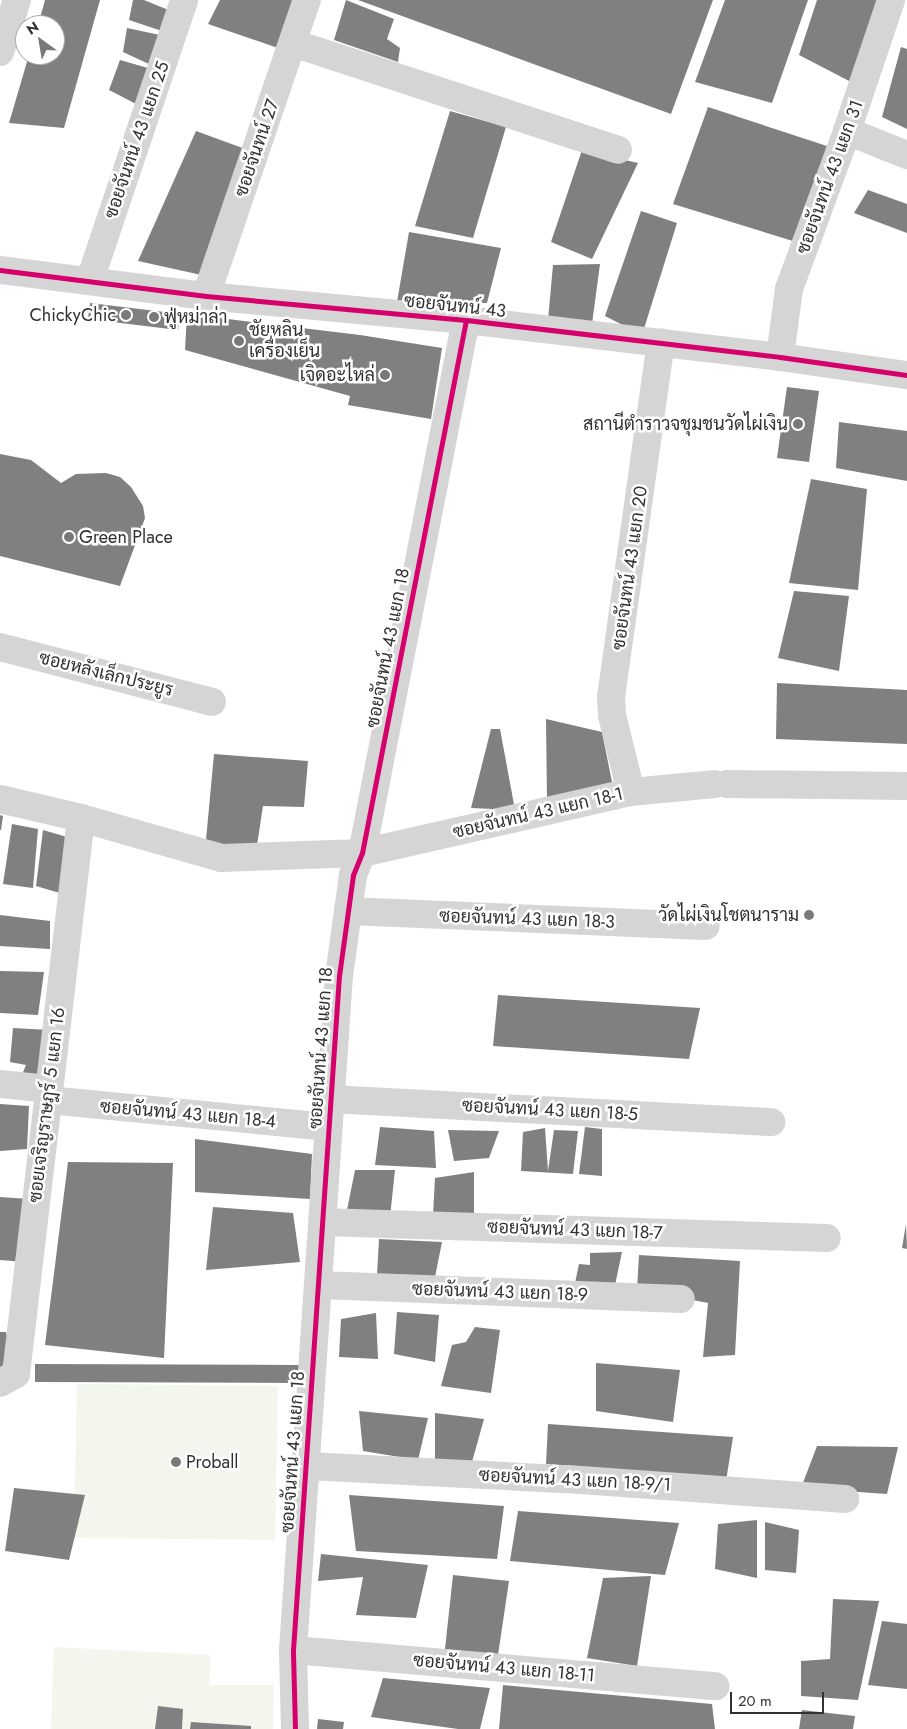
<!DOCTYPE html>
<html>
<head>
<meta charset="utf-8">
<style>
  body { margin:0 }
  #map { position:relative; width:907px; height:1729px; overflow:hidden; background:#fff; font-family:Jost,Sarabun,sans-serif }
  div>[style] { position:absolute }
  .green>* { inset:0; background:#f3f6ed }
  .building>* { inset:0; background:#808080 }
  .minor>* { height:28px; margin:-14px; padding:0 14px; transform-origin:14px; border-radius:14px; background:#d5d5d5 }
  .cycleway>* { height:5px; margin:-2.5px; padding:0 2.5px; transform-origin:2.5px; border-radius:2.5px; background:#d6006c }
  .dots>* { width:14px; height:14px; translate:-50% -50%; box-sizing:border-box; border:2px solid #fff; border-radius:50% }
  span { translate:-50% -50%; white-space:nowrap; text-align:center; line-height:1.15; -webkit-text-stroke:5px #fff; paint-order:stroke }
  .street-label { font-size:18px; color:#313131 }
  .poi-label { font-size:18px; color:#313131 }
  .right { translate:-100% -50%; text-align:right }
  .left { translate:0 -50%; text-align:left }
  .north { position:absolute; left:15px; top:15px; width:50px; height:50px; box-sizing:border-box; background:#fff; border:1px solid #adadad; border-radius:50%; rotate:328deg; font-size:14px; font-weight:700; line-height:20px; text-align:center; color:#313131 }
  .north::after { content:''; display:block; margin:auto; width:18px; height:22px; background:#797979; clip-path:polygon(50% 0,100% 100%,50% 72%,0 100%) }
  .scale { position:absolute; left:730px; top:1692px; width:94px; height:22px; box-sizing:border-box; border:2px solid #313131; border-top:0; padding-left:6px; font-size:15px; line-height:18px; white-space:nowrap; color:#313131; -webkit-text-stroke:4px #fff; paint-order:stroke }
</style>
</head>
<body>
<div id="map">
  <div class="green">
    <i style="clip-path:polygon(77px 1384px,278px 1386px,275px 1540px,74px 1538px)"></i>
    <i style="clip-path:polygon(54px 1647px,211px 1655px,209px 1685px,274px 1685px,273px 1729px,51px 1729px)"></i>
  </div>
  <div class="building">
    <i style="clip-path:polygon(45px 0,100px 0,64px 128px,9px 123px,29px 55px,55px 55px,55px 25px,38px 25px)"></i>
    <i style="clip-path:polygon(133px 0,144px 0,171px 11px,162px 31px,129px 20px)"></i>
    <i style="clip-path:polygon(220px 0,298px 0,281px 49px,208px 24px)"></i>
    <i style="clip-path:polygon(346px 0,394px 19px,387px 39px,400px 48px,398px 62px,334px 40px)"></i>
    <i style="clip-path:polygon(358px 0,713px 0,671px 114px)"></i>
    <i style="clip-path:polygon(725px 0,808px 0,772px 103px,695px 82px)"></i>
    <i style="clip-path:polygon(817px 0,881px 0,853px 83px,799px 55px)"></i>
    <i style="clip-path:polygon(127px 28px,160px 35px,151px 65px,123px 52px)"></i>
    <i style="clip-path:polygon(901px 47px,907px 49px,907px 129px,882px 117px)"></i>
    <i style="clip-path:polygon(120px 60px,148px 68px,140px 106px,109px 90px)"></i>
    <i style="clip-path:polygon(708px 107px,830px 147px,796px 242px,673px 204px)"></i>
    <i style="clip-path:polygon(450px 111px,506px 127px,473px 238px,415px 226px)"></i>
    <i style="clip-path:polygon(196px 131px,248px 150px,206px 276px,138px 261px)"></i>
    <i style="clip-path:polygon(582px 150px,638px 163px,592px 259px,551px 242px)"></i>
    <i style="clip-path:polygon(868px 190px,907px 204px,907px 233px,854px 213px)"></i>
    <i style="clip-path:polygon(641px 211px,677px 223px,642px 335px,605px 316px)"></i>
    <i style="clip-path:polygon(409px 232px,501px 248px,487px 303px,397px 302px)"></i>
    <i style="clip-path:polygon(600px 264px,592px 324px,548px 320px,553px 265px)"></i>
    <i style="clip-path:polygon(90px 303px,181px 314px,178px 330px,88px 319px)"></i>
    <i style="clip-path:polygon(187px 314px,360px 335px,442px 348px,431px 419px,348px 405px,350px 396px,185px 350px)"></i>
    <i style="clip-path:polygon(787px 387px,819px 391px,809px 462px,777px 458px)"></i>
    <i style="clip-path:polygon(839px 422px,907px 431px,907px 481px,836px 468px)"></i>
    <i style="clip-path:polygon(0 454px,31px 460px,61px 483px,76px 474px,106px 473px,120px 477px,131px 487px,143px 506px,145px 518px,120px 586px,0 556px)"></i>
    <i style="clip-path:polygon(811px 479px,867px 489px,858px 590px,789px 583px)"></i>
    <i style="clip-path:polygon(794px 591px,849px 596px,839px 671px,778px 658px)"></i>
    <i style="clip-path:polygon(777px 683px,907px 690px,907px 744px,776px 739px)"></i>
    <i style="clip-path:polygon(546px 719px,602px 732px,613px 787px,547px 800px)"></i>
    <i style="clip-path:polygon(491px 729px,500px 729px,515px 810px,471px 808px)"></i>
    <i style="clip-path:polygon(214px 754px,308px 761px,304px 807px,263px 806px,256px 852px,206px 840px)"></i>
    <i style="clip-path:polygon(0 815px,3px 816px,1px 830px,0 830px)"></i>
    <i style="clip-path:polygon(12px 824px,38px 829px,33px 888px,3px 884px)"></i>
    <i style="clip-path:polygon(43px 830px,67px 837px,63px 894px,36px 886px)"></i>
    <i style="clip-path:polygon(0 915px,50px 921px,50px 949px,0 946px)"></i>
    <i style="clip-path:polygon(0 971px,44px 972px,38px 1015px,0 1013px)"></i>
    <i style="clip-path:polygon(498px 995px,700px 1008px,689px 1059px,493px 1046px)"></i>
    <i style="clip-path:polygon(13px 1028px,50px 1030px,39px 1081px,21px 1077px,26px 1065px,10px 1062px)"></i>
    <i style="clip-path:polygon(0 1104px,29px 1106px,27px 1149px,0 1151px)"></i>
    <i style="clip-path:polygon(380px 1127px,434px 1131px,436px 1168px,375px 1165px)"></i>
    <i style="clip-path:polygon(585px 1127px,602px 1129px,602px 1176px,579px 1174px)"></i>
    <i style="clip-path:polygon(545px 1128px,548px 1171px,554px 1130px,578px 1131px,573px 1174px,521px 1171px,523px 1132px)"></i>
    <i style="clip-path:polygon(448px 1130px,499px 1131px,489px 1158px,454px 1161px)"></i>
    <i style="clip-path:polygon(195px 1139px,312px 1154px,310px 1199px,195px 1192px)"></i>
    <i style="clip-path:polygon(68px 1162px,173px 1163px,164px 1358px,45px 1345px)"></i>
    <i style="clip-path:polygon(355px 1170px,395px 1170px,390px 1217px,347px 1210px)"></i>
    <i style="clip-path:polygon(474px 1172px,474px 1216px,433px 1215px,435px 1178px)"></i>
    <i style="clip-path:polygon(0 1197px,29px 1199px,24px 1262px,0 1260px)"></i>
    <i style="clip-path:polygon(213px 1207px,293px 1213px,300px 1262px,206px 1270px)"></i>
    <i style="clip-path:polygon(906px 1224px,907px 1249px,902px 1248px)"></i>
    <i style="clip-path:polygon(379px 1239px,442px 1242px,434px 1282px,377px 1275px)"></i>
    <i style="clip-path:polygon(622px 1252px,614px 1290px,575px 1283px,579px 1264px,590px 1265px,590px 1253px)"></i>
    <i style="clip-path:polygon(639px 1255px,740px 1261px,735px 1355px,703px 1357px,708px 1303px,637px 1289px)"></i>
    <i style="clip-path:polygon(397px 1312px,439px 1315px,435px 1362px,394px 1354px)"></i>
    <i style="clip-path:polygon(376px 1313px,378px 1359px,339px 1357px,341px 1319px)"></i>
    <i style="clip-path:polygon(475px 1327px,500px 1330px,491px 1393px,441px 1386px,452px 1345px,466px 1342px)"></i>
    <i style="clip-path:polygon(0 1332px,6px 1332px,16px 1374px,0 1379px)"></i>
    <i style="clip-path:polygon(596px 1363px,680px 1370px,673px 1422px,596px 1411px)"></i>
    <i style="clip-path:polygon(35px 1364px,299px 1365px,299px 1383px,35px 1382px)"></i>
    <i style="clip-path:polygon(359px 1411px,428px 1418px,418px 1460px,363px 1451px)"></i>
    <i style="clip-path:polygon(435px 1413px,484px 1419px,472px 1462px,435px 1462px)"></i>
    <i style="clip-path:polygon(548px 1424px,733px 1437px,726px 1481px,546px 1464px)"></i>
    <i style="clip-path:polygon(817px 1446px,898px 1447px,887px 1494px,801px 1488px)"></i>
    <i style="clip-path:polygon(14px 1488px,85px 1495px,69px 1560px,5px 1551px)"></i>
    <i style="clip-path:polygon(349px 1495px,504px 1506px,497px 1559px,356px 1551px)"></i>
    <i style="clip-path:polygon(518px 1511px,679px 1523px,665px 1575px,510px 1561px)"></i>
    <i style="clip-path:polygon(757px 1520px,757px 1578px,715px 1569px,718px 1524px)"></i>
    <i style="clip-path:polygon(765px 1522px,799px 1530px,796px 1573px,765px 1570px)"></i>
    <i style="clip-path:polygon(321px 1554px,428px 1565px,416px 1618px,356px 1615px,363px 1577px,318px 1581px)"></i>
    <i style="clip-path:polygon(453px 1575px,509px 1581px,498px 1655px,445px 1649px)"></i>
    <i style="clip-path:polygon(651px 1576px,637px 1666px,587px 1658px,603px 1578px)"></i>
    <i style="clip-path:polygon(833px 1599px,879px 1601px,858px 1700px,801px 1696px,801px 1661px,830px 1659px)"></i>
    <i style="clip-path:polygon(882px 1621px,907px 1624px,907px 1689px,868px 1685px)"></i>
    <i style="clip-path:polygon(383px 1678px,490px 1688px,480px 1729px,458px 1729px,371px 1717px)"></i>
    <i style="clip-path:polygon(503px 1685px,712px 1704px,715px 1729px,499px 1729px)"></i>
    <i style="clip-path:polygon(158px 1706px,183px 1709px,182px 1729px,155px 1729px)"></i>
    <i style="clip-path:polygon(802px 1710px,855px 1716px,853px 1729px,799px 1729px)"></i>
    <i style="clip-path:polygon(318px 1719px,344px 1722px,343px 1729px,317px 1729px)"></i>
    <i style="clip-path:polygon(191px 1722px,251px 1726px,251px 1729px,190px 1729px)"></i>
  </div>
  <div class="minor">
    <i style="left:293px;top:43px;width:342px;rotate:18.2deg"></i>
    <i style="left:0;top:52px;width:55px;rotate:-71.9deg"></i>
    <i style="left:847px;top:131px;width:65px;rotate:21.8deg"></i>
    <i style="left:0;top:270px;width:208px;rotate:7.2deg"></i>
    <i style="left:206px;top:296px;width:261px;rotate:5.3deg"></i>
    <i style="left:466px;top:320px;width:316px;rotate:6.7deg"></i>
    <i style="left:780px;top:357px;width:128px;rotate:8.1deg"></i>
    <i style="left:90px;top:280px;width:295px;rotate:-71.4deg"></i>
    <i style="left:206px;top:296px;width:313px;rotate:-71.2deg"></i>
    <i style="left:780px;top:357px;width:69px;rotate:-82.5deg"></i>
    <i style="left:789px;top:289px;width:168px;rotate:-69.8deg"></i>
    <i style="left:847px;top:131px;width:138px;rotate:-71.4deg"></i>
    <i style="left:0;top:647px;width:219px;rotate:14.5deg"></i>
    <i style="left:727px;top:784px;width:180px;rotate:0.6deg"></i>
    <i style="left:631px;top:792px;width:79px;rotate:-103.9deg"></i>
    <i style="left:612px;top:715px;width:18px;rotate:-93deg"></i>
    <i style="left:611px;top:697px;width:358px;rotate:-82deg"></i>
    <i style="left:0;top:799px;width:83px;rotate:13.2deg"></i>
    <i style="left:81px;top:818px;width:146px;rotate:15.9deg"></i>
    <i style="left:221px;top:858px;width:141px;rotate:-2deg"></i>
    <i style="left:362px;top:853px;width:276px;rotate:-12.8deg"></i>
    <i style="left:631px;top:792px;width:84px;rotate:-5.4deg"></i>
    <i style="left:348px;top:911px;width:358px;rotate:2.4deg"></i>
    <i style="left:0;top:1084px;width:49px;rotate:5.8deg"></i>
    <i style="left:330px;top:1099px;width:442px;rotate:3deg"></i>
    <i style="left:48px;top:1100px;width:281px;rotate:5.5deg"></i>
    <i style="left:323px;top:1222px;width:504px;rotate:1.82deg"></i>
    <i style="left:319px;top:1285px;width:362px;rotate:2.2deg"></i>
    <i style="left:0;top:1383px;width:18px;rotate:-29deg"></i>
    <i style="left:16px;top:1374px;width:560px;rotate:-83.33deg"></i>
    <i style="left:306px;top:1466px;width:261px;rotate:2.9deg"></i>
    <i style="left:567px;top:1479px;width:279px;rotate:4.1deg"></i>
    <i style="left:293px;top:1650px;width:424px;rotate:4.9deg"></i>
    <i style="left:295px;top:1729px;width:79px;rotate:-91.5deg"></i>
    <i style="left:293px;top:1650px;width:676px;rotate:-86.1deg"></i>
    <i style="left:339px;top:976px;width:102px;rotate:-82.1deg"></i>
    <i style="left:353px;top:875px;width:24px;rotate:-68deg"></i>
    <i style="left:362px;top:853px;width:543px;rotate:-78.96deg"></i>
  </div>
  <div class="cycleway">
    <i style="left:0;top:270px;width:208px;rotate:7.2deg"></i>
    <i style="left:206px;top:296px;width:261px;rotate:5.3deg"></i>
    <i style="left:466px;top:320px;width:316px;rotate:6.7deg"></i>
    <i style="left:780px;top:357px;width:128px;rotate:8.1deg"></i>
    <i style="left:295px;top:1729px;width:79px;rotate:-91.5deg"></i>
    <i style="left:293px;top:1650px;width:676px;rotate:-86.1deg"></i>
    <i style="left:339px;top:976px;width:102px;rotate:-82.1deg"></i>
    <i style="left:353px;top:875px;width:24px;rotate:-68deg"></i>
    <i style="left:362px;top:853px;width:543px;rotate:-78.96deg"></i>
  </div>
  <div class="dots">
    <i style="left:126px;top:315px;background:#797979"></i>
    <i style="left:154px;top:317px;background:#797979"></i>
    <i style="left:239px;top:341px;background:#797979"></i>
    <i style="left:385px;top:375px;background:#797979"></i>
    <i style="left:798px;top:424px;background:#797979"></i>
    <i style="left:69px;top:537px;background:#797979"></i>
    <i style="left:809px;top:915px;background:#797979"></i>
    <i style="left:176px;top:1462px;background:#797979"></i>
  </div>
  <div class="street-label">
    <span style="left:137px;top:140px;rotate:-71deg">ซอยจันทน์ 43 แยก 25</span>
    <span style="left:257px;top:148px;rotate:-71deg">ซอยจันทน์ 27</span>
    <span style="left:830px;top:177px;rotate:-70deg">ซอยจันทน์ 43 แยก 31</span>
    <span style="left:455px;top:306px;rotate:6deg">ซอยจันทน์ 43</span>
    <span style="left:630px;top:568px;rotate:-82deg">ซอยจันทน์ 43 แยก 20</span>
    <span style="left:388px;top:648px;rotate:-79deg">ซอยจันทน์ 43 แยก 18</span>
    <span style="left:106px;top:674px;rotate:14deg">ซอยหลังเล็กประยูร</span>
    <span style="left:538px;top:813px;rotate:-13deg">ซอยจันทน์ 43 แยก 18-1</span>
    <span style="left:527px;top:919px;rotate:2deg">ซอยจันทน์ 43 แยก 18-3</span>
    <span style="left:321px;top:1048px;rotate:-86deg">ซอยจันทน์ 43 แยก 18</span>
    <span style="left:47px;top:1105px;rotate:-83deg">ซอยเจริญราษฎร์ 5 แยก 16</span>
    <span style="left:550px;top:1110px;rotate:3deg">ซอยจันทน์ 43 แยก 18-5</span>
    <span style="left:188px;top:1114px;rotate:5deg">ซอยจันทน์ 43 แยก 18-4</span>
    <span style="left:575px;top:1230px;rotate:2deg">ซอยจันทน์ 43 แยก 18-7</span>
    <span style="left:500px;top:1292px;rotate:2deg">ซอยจันทน์ 43 แยก 18-9</span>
    <span style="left:293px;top:1452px;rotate:-86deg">ซอยจันทน์ 43 แยก 18</span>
    <span style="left:575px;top:1480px;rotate:3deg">ซอยจันทน์ 43 แยก 18-9/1</span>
    <span style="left:504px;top:1668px;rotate:5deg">ซอยจันทน์ 43 แยก 18-11</span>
  </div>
  <div class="poi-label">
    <span class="right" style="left:116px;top:315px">ChickyChic</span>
    <span class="left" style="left:164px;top:317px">ฟู่หม่าล่า</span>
    <span class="left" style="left:249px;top:341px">ชัยหลิน<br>เครื่องเย็น</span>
    <span class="right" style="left:375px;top:375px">เจิดอะไหล่</span>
    <span class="right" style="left:788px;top:424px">สถานีตำราวจชุมชนวัดไผ่เงิน</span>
    <span class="left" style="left:79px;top:537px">Green Place</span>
    <span class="right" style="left:799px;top:915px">วัดไผ่เงินโชตนาราม</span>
    <span class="left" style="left:186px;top:1462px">Proball</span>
  </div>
  <div class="north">N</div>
  <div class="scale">20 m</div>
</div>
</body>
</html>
